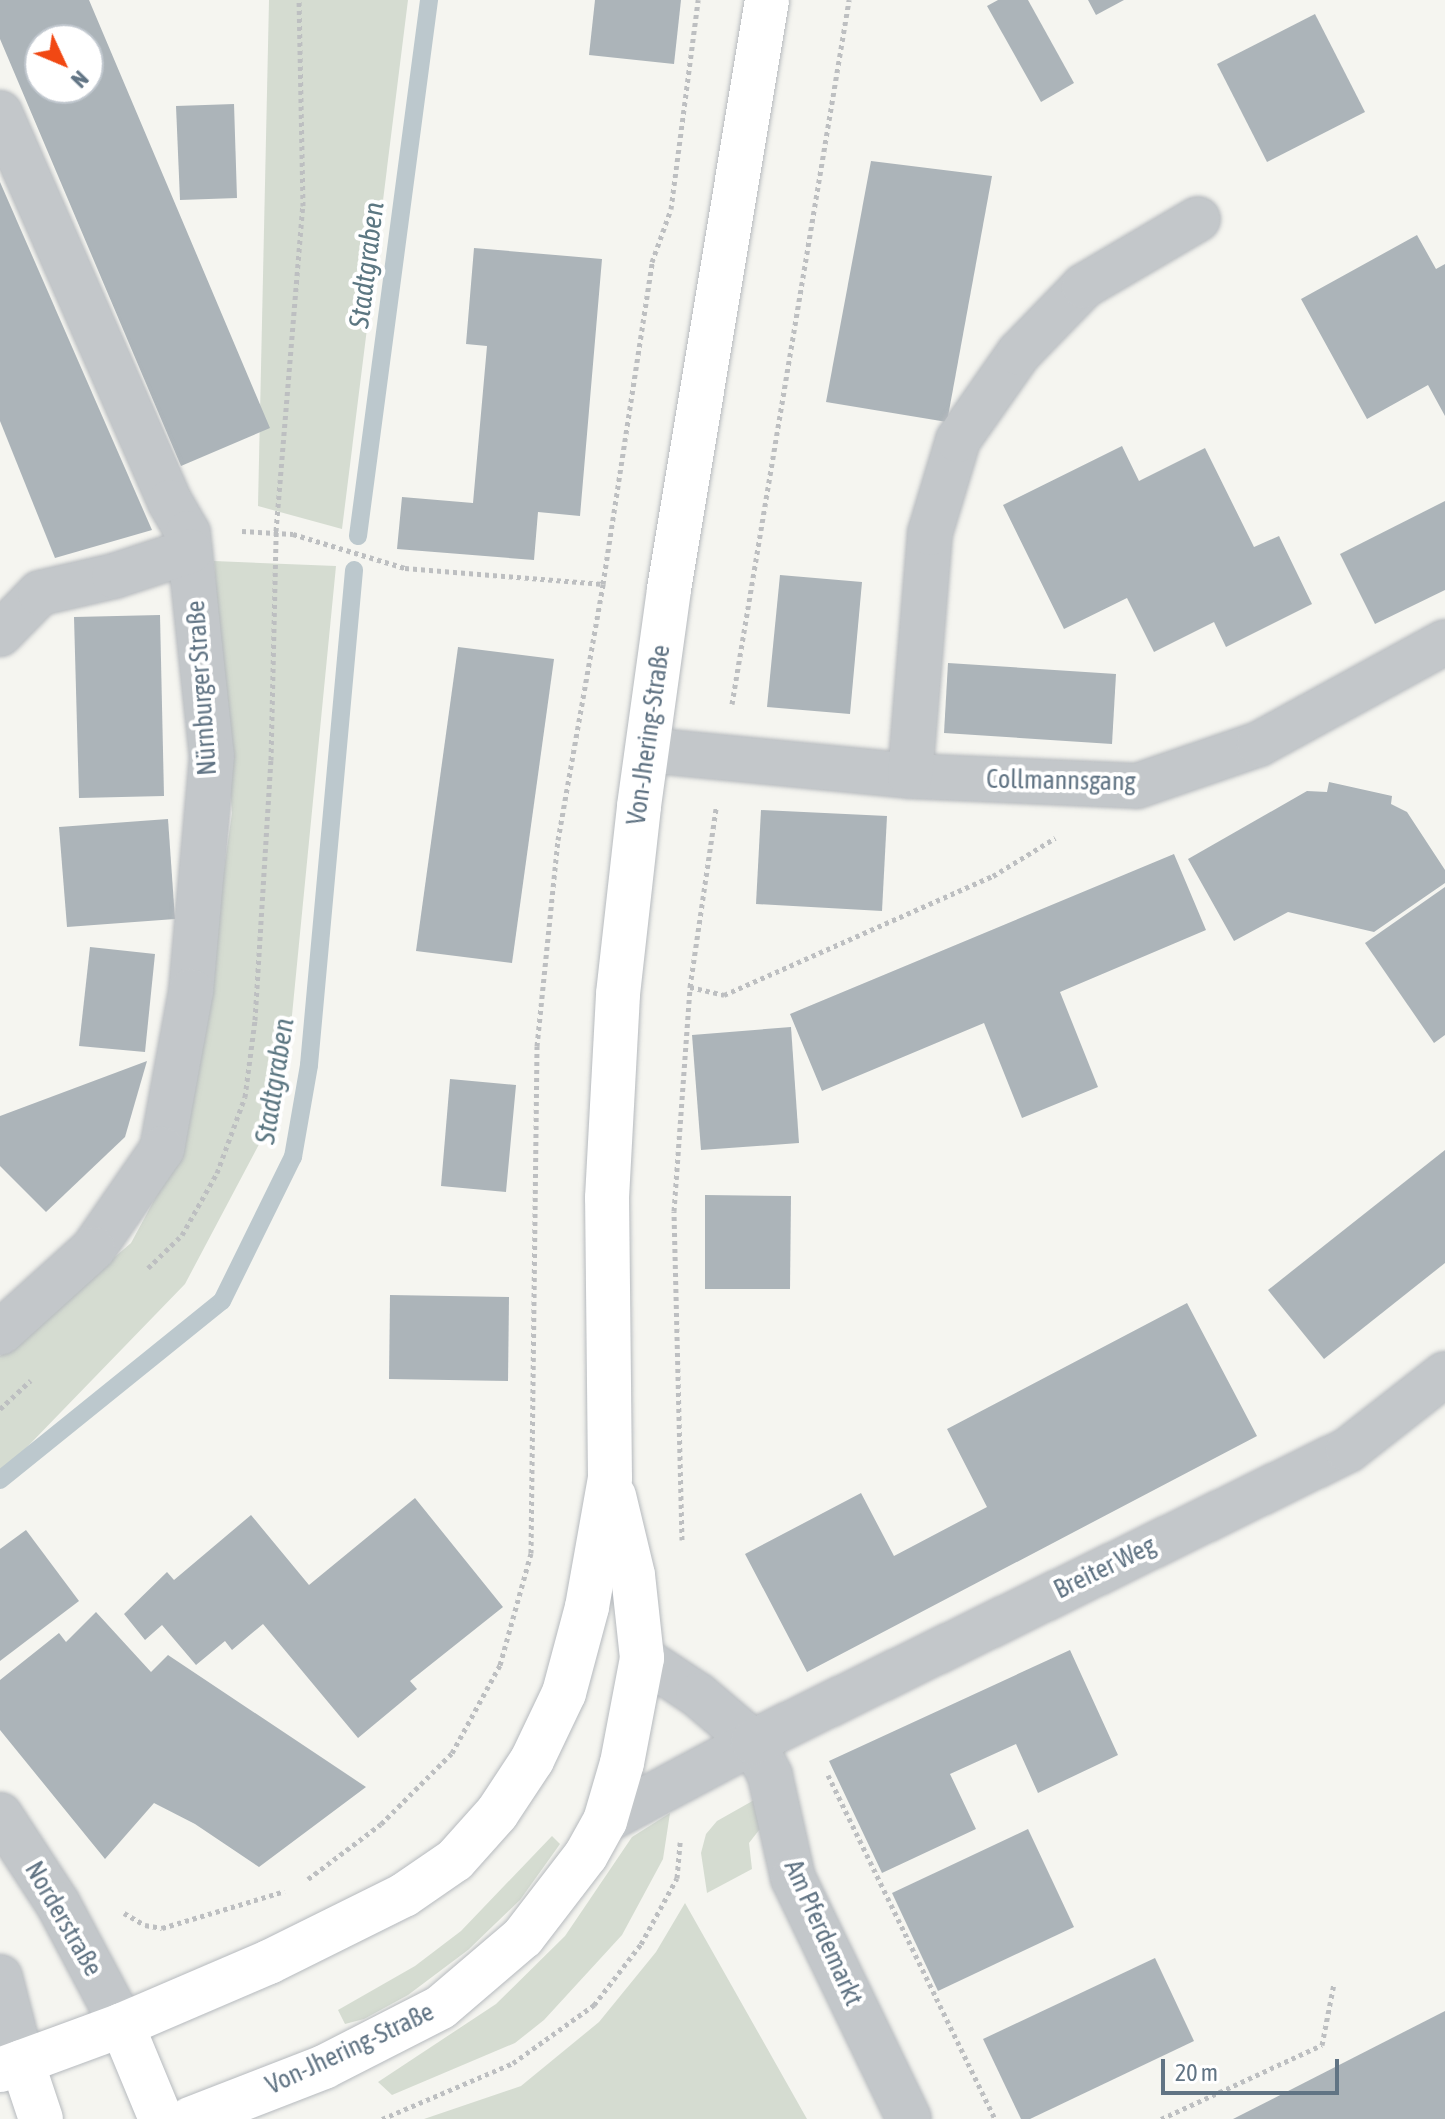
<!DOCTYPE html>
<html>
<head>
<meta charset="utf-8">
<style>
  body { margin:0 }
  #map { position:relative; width:1445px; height:2119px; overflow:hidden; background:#f5f5f0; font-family:"Asap Condensed",sans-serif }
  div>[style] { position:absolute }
  .green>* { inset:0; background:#d5dcd1 }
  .stream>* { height:18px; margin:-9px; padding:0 9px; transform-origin:9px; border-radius:9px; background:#bcc8cd }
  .building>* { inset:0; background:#acb4b9 }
  .path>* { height:5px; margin-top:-2.5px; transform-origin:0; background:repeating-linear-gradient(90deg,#bdbfc1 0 4px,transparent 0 8px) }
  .roads { filter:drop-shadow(0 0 2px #b6babe) drop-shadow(0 0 2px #b6babe) }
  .minor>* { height:44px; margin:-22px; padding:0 22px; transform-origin:22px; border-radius:22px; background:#c3c7ca }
  .major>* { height:44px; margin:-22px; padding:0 22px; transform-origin:22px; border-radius:22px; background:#fff }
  span { translate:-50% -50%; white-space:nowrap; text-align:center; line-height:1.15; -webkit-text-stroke:8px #fff; paint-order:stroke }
  .street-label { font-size:26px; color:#617484 }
  .water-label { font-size:28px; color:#5c7782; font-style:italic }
  .north { position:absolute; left:24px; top:24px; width:80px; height:80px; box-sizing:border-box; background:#fff; border:2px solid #c0c7ce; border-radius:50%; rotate:134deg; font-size:22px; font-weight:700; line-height:32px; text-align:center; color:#617484 }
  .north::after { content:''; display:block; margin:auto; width:28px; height:36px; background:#f14813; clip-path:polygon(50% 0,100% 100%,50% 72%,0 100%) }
  .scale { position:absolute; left:1161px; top:2059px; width:178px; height:36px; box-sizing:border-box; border:4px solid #617484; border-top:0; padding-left:10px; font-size:24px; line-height:28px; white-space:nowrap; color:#617484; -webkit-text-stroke:6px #fff; paint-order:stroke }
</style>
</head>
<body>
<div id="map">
  <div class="green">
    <i style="clip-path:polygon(269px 0,408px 0,342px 529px,258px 506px)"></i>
    <i style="clip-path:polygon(214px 561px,336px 566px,284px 1097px,185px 1284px,0 1475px,0 1356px,131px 1243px,185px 1143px,232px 813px)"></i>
    <i style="clip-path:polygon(763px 1795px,770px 1816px,749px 1843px,752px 1869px,707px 1893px,701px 1853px,706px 1834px,717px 1821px)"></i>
    <i style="clip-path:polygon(670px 1813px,663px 1859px,622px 1935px,544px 2020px,515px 2043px,392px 2095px,378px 2082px,496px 2004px,565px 1936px,632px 1837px)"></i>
    <i style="clip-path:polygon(552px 1836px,560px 1844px,520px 1900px,468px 1950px,408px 1995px,364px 2019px,345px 2024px,338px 2010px,415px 1966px,461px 1931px)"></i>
    <i style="clip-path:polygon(685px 1903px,807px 2119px,424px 2119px,521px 2086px,599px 2022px,656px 1952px)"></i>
  </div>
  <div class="stream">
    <i style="left:358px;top:536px;width:541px;rotate:-82.45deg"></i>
    <i style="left:0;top:1480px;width:285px;rotate:-38.9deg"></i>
    <i style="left:222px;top:1301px;width:161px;rotate:-63.8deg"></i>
    <i style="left:293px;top:1157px;width:93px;rotate:-80.1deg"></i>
    <i style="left:309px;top:1065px;width:497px;rotate:-84.8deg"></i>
  </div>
  <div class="building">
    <i style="clip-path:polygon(evenodd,0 0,89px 0,270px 428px,181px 466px,0 39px,0 0,40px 40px,88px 40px,88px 88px,40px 88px,40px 40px)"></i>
    <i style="clip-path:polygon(595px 0,681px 0,674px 64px,589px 55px)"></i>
    <i style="clip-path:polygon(998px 0,1028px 0,1074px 83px,1041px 102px,987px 6px)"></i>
    <i style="clip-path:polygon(1088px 0,1124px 0,1096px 15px)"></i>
    <i style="clip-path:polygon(1315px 14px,1365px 112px,1267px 162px,1217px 64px)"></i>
    <i style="clip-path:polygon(234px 104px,237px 198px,180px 200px,176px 106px)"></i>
    <i style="clip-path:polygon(871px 161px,992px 176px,947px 422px,826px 402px)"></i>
    <i style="clip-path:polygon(0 182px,152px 530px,55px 558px,0 421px)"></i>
    <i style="clip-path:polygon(1417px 235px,1436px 269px,1445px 264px,1445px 416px,1428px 385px,1367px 419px,1301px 299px)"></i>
    <i style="clip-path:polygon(474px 248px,602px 259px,580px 516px,538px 512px,534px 560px,397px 549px,402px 497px,473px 503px,487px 346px,466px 344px)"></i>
    <i style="clip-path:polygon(1122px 446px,1139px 481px,1205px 448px,1254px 547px,1279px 536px,1312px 604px,1226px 647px,1214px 622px,1154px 652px,1127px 598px,1064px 629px,1003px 505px)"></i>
    <i style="clip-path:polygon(1445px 501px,1445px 590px,1375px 624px,1340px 554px)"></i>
    <i style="clip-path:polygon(780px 575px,862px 582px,850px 714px,767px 707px)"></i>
    <i style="clip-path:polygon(160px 615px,164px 796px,79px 798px,74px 617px)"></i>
    <i style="clip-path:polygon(458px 647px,554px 659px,512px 963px,416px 951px)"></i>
    <i style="clip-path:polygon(948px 663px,1116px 674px,1112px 744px,944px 733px)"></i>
    <i style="clip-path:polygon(1329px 782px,1392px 796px,1391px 804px,1407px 812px,1445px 870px,1445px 883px,1374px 932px,1288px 912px,1234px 941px,1188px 859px,1307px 791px,1327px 792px)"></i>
    <i style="clip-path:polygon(761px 810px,887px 816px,882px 911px,756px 904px)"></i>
    <i style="clip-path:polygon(168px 819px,175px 919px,67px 927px,59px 827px)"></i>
    <i style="clip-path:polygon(1174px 854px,1206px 930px,1060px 992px,1098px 1087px,1022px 1118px,984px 1023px,822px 1091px,790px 1014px)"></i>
    <i style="clip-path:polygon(1445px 887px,1445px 1035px,1434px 1043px,1365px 943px)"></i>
    <i style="clip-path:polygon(90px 947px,155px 954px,145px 1052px,79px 1046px)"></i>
    <i style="clip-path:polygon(791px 1027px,799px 1143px,701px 1150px,692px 1035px)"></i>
    <i style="clip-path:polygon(147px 1061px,125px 1137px,46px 1212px,0 1166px,0 1116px)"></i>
    <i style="clip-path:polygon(450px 1079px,516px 1085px,506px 1192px,441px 1186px)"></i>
    <i style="clip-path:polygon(1445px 1150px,1445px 1263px,1324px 1359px,1268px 1290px)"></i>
    <i style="clip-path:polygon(705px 1195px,791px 1196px,790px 1289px,705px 1289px)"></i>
    <i style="clip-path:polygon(390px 1295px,509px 1297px,508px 1381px,389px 1379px)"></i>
    <i style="clip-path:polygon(1187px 1303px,1257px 1436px,807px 1672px,745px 1554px,861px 1493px,894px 1556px,987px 1507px,947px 1429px)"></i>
    <i style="clip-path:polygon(415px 1498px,503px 1607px,410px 1681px,417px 1689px,358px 1738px,263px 1624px,232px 1650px,225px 1641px,196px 1665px,162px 1625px,145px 1640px,124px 1614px,167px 1572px,174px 1580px,251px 1515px,309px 1585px)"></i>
    <i style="clip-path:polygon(26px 1530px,79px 1601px,0 1661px,0 1549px)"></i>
    <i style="clip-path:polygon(96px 1612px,151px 1672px,168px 1655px,366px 1787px,259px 1867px,195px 1824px,154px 1803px,105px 1859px,0 1730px,0 1680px,59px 1633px,66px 1642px)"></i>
    <i style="clip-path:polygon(1070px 1650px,1118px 1755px,1038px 1793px,1016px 1744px,950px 1774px,976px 1829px,882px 1873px,829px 1761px)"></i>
    <i style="clip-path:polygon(1028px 1829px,1074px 1927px,938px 1991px,892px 1893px)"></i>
    <i style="clip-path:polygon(1155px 1958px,1194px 2041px,1030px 2119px,1021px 2119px,983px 2039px)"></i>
    <i style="clip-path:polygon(1445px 2011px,1445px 2119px,1233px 2119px)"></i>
  </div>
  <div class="path">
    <i style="left:242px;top:531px;width:51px;rotate:3.4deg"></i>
    <i style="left:293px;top:534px;width:117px;rotate:16.9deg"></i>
    <i style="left:405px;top:568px;width:199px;rotate:4.6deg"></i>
    <i style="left:732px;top:704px;width:714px;rotate:-80.56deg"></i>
    <i style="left:690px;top:987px;width:35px;rotate:13deg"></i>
    <i style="left:724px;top:995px;width:294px;rotate:-23.9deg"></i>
    <i style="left:993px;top:876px;width:73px;rotate:-31.5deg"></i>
    <i style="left:148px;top:1268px;width:47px;rotate:-44.1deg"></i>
    <i style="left:182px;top:1235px;width:71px;rotate:-60.6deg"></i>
    <i style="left:217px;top:1173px;width:81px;rotate:-69.8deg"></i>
    <i style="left:245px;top:1097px;width:78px;rotate:-82.6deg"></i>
    <i style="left:255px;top:1020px;width:260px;rotate:-86.5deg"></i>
    <i style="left:271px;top:760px;width:229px;rotate:-88.7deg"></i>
    <i style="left:276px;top:531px;width:326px;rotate:-85.3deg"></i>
    <i style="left:303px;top:206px;width:206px;rotate:-91.1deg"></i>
    <i style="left:0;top:1409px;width:42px;rotate:-43.1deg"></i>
    <i style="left:682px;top:1540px;width:329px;rotate:-91.4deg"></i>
    <i style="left:674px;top:1211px;width:225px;rotate:-85.9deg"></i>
    <i style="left:690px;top:987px;width:181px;rotate:-81.7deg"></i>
    <i style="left:828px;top:1775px;width:382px;rotate:64.1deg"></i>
    <i style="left:308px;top:1879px;width:91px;rotate:-37deg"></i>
    <i style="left:381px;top:1824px;width:100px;rotate:-45deg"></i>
    <i style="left:452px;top:1753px;width:100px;rotate:-61.4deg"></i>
    <i style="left:500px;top:1665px;width:116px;rotate:-74.5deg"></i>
    <i style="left:531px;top:1553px;width:507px;rotate:-89.32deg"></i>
    <i style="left:537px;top:1046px;width:207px;rotate:-84.2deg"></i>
    <i style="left:558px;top:840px;width:260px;rotate:-80deg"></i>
    <i style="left:603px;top:584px;width:326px;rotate:-81.3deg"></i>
    <i style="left:652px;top:262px;width:56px;rotate:-70.3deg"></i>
    <i style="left:671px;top:209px;width:211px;rotate:-82.6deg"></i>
    <i style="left:124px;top:1913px;width:24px;rotate:30deg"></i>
    <i style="left:145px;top:1925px;width:17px;rotate:10deg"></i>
    <i style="left:162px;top:1928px;width:128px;rotate:-16.7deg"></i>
    <i style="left:382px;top:2119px;width:142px;rotate:-23.1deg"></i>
    <i style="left:513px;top:2063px;width:100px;rotate:-35.6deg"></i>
    <i style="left:594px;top:2005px;width:77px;rotate:-52.4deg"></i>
    <i style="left:641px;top:1944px;width:75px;rotate:-61.4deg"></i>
    <i style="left:677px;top:1878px;width:36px;rotate:-85deg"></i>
    <i style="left:1161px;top:2119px;width:177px;rotate:-24.7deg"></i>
    <i style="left:1322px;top:2045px;width:63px;rotate:-79deg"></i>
  </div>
  <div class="roads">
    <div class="minor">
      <i style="left:0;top:113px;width:425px;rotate:66.4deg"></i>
      <i style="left:170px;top:502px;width:36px;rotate:60deg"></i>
      <i style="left:188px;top:533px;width:224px;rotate:83.9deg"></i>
      <i style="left:212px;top:756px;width:236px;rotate:95.1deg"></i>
      <i style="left:191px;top:991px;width:161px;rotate:100.4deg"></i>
      <i style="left:162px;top:1149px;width:121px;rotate:124.6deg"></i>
      <i style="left:93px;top:1249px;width:125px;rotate:137.9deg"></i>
      <i style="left:0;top:634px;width:57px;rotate:-45.7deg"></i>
      <i style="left:40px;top:593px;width:76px;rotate:-12.9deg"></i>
      <i style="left:114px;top:576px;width:80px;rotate:-18.2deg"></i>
      <i style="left:647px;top:750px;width:264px;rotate:5.6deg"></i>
      <i style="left:910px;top:776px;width:227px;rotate:2.5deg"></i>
      <i style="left:1137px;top:786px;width:129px;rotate:-19deg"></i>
      <i style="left:1259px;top:744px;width:212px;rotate:-28.7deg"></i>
      <i style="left:910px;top:776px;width:244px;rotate:-85.3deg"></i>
      <i style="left:930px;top:533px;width:97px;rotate:-73.2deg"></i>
      <i style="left:958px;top:440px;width:106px;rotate:-55deg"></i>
      <i style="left:1019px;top:353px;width:93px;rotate:-45.9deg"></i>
      <i style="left:1084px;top:286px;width:132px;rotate:-30.4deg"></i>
      <i style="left:642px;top:1658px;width:67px;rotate:33.5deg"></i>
      <i style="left:698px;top:1695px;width:72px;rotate:40.5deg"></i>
      <i style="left:753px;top:1742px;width:38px;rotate:63deg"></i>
      <i style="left:770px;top:1776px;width:105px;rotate:77.3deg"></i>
      <i style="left:793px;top:1878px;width:267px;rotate:64.3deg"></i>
      <i style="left:0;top:1815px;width:106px;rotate:56.9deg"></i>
      <i style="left:58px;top:1904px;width:137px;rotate:62.1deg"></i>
      <i style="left:605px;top:1821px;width:168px;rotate:-28.1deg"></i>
      <i style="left:753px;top:1742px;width:663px;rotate:-26.14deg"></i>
      <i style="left:1348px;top:1450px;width:123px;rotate:-38.1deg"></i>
      <i style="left:0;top:1977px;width:88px;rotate:75.5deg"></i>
    </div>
    <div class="major">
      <i style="left:122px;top:2025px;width:102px;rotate:67.5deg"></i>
      <i style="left:22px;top:2062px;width:60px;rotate:71.6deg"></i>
      <i style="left:0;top:2070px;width:130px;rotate:-20.2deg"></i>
      <i style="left:122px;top:2025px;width:160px;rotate:-23.2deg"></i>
      <i style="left:269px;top:1962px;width:151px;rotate:-26.4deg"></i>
      <i style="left:404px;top:1895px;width:62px;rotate:-34.5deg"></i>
      <i style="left:455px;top:1860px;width:63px;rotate:-48.2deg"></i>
      <i style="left:497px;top:1813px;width:64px;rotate:-56.6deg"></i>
      <i style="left:532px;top:1760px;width:74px;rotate:-64.5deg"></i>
      <i style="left:564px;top:1693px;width:89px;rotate:-75deg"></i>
      <i style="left:587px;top:1607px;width:131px;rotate:-79.9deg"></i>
      <i style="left:610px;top:1478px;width:280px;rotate:-90.6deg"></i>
      <i style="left:607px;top:1198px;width:204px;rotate:-86.9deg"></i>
      <i style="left:618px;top:994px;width:189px;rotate:-83.6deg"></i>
      <i style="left:639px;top:806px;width:219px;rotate:-82.1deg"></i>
      <i style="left:669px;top:589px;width:597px;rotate:-80.55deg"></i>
      <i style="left:190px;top:2119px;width:144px;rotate:-21.2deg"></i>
      <i style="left:324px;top:2067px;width:131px;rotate:-27.1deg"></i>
      <i style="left:441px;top:2007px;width:108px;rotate:-40.5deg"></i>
      <i style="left:523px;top:1937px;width:103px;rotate:-52.5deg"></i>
      <i style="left:586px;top:1855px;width:39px;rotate:-61deg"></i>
      <i style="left:605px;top:1821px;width:60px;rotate:-73.7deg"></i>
      <i style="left:622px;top:1763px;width:107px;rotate:-79.2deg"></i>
      <i style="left:642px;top:1658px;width:83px;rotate:-96.2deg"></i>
      <i style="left:633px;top:1575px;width:81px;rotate:-103.5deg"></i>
    </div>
  </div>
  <div class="street-label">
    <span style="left:202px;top:688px;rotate:-94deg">Nürnburger Straße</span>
    <span style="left:649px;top:735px;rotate:-82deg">Von-Jhering-Straße</span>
    <span style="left:1061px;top:781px;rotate:1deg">Collmannsgang</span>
    <span style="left:1105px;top:1568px;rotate:-26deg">Breiter Weg</span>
    <span style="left:63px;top:1919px;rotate:60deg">Norderstraße</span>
    <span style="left:823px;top:1933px;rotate:66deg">Am Pferdemarkt</span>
    <span style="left:350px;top:2049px;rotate:-25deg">Von-Jhering-Straße</span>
  </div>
  <div class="water-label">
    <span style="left:366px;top:265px;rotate:-83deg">Stadtgraben</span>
    <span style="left:274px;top:1081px;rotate:-81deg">Stadtgraben</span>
  </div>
  <div class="north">N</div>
  <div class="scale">20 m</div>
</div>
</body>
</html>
